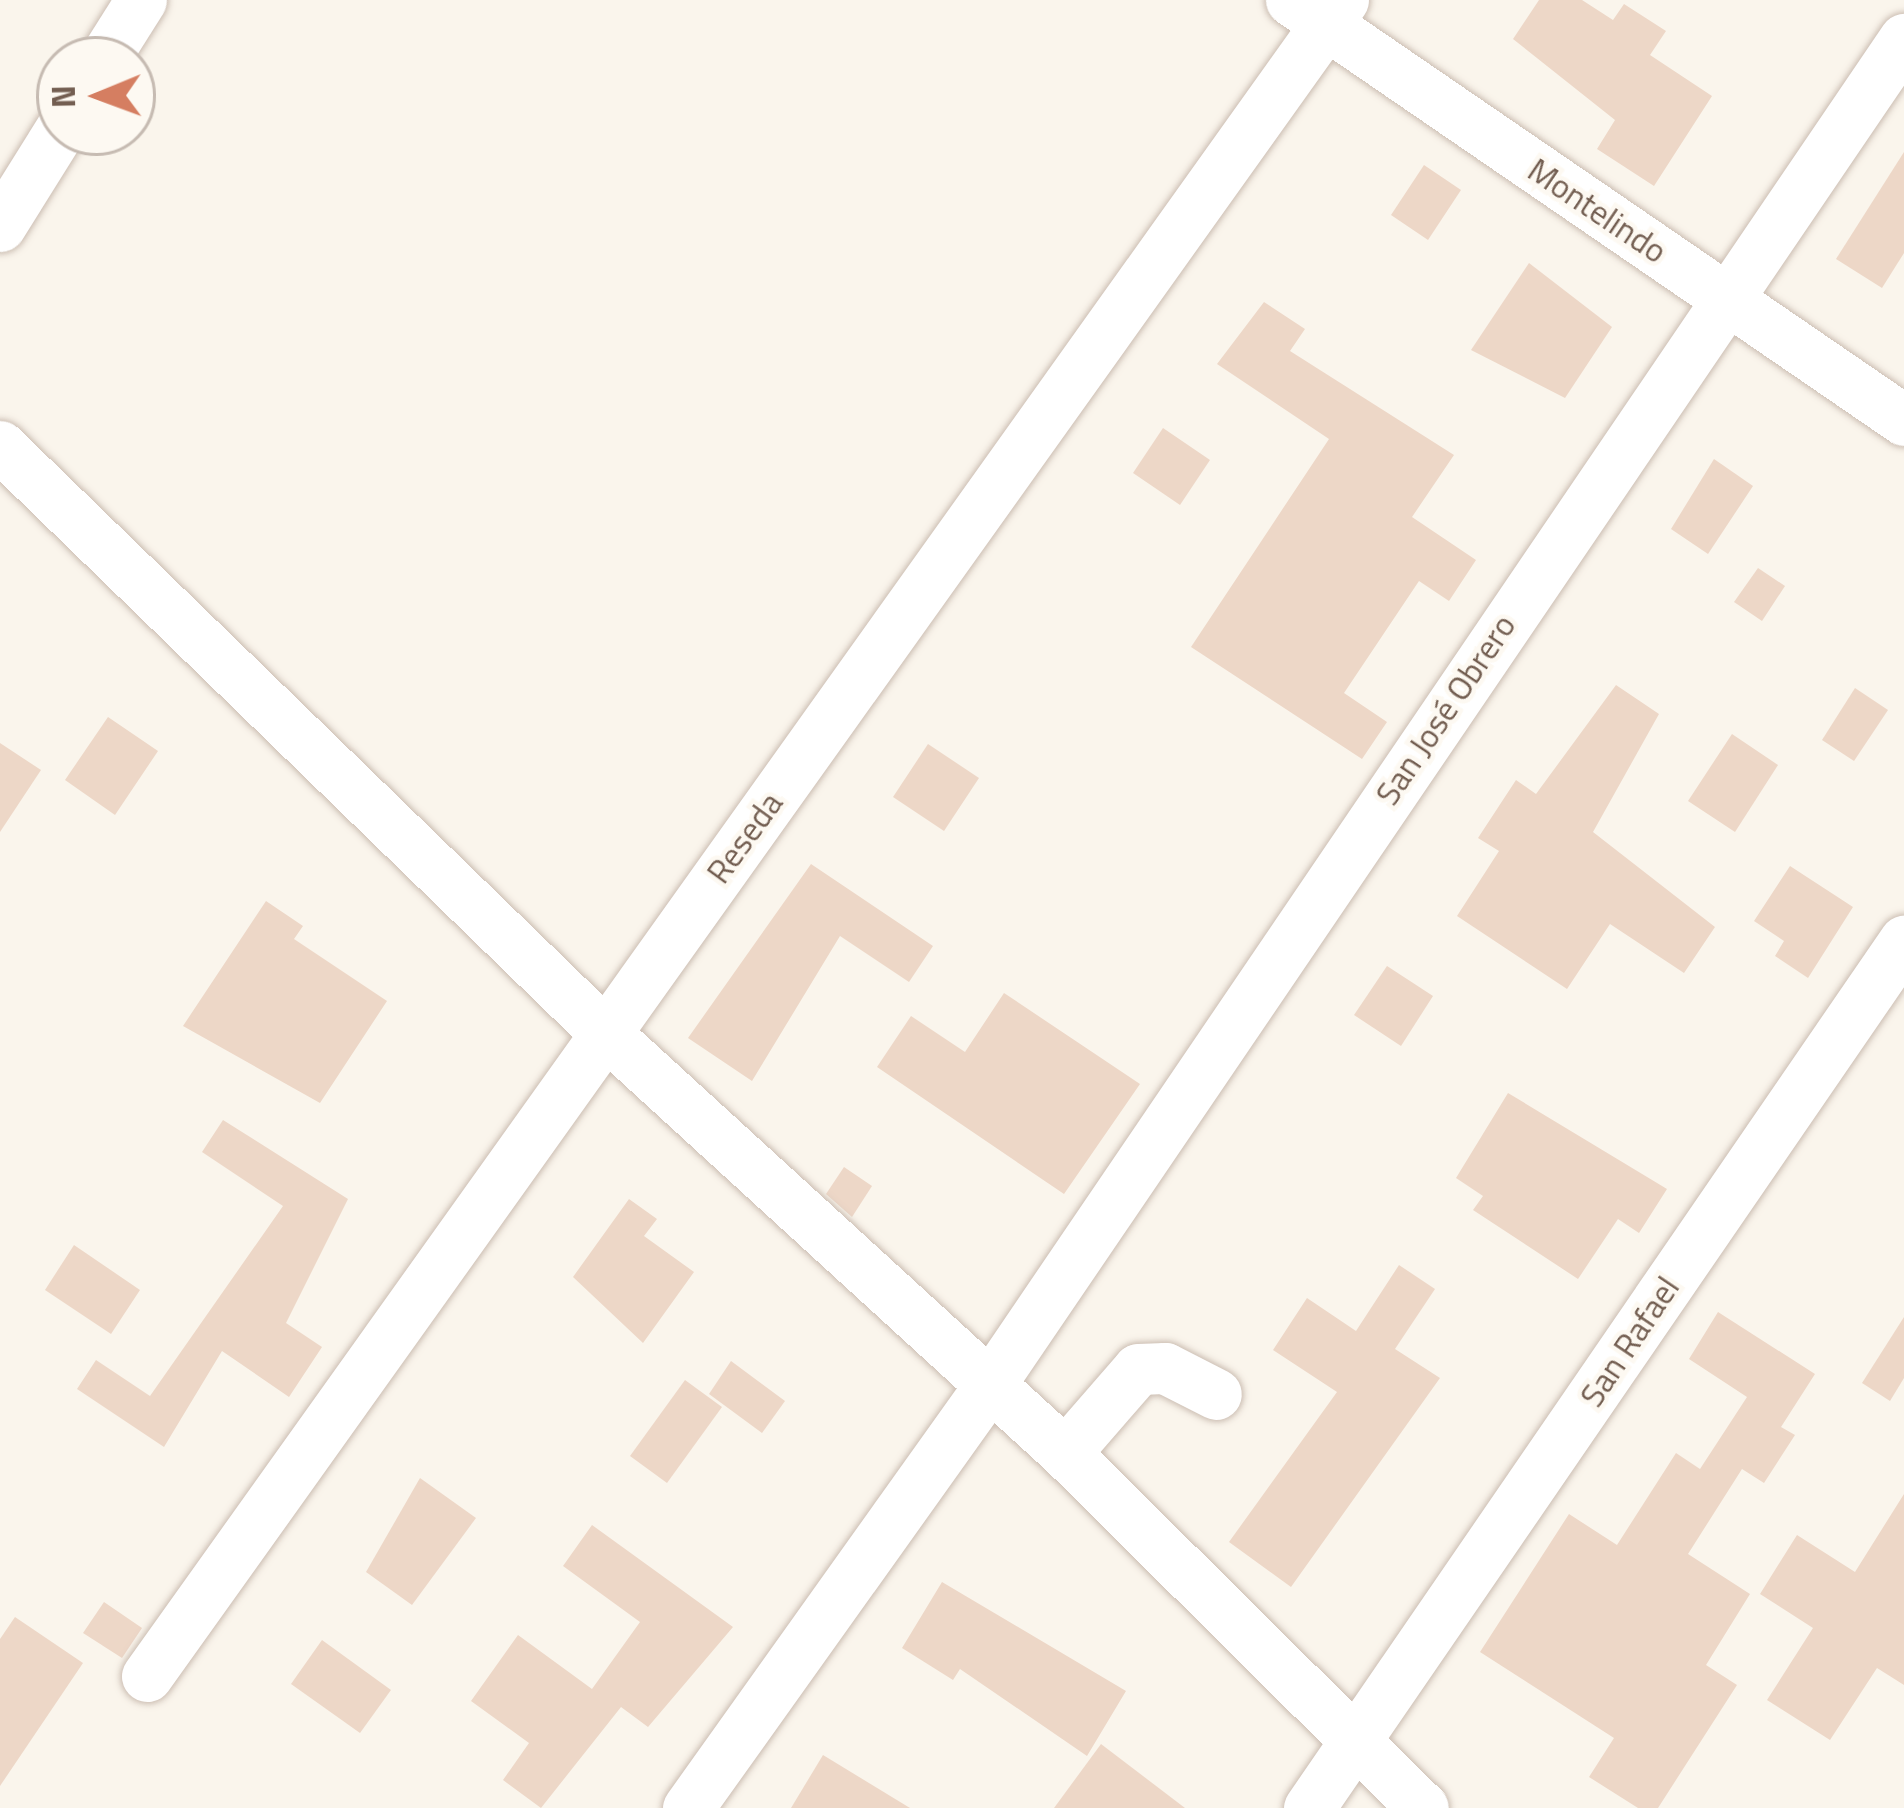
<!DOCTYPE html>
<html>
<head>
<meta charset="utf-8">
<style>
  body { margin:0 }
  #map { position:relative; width:1904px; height:1808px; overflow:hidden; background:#faf5ec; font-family:"Titillium Web",sans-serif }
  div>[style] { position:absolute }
  .building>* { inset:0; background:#edd7c7 }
  .roads { filter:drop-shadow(0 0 3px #ccbeb3) drop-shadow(0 0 3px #ccbeb3) }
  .minor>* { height:51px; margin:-25.5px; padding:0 25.5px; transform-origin:25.5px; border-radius:25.5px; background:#fff }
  span { translate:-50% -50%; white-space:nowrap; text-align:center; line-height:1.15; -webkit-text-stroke:9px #fdf9f2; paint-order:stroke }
  .street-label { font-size:33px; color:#735e51 }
  .north { position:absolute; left:36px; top:36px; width:120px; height:120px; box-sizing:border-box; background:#fdf9f2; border:3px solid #c6bbb2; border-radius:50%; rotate:269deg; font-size:33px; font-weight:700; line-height:48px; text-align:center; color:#735e51 }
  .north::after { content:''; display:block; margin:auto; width:42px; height:54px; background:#d57e61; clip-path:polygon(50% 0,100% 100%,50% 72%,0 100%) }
</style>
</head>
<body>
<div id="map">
  <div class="building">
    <i style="clip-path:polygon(1539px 0,1582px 0,1613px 20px,1624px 4px,1666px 31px,1650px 55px,1712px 96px,1654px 186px,1597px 149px,1615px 120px,1513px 39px)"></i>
    <i style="clip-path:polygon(1904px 152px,1904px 253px,1882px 288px,1836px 259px)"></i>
    <i style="clip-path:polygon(1424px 165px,1461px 190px,1428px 240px,1391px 215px)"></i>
    <i style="clip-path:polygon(1529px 263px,1612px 327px,1565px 398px,1471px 350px)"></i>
    <i style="clip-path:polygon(1264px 302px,1305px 329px,1290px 351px,1454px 455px,1412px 517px,1476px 560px,1449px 601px,1419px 581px,1344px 693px,1387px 722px,1362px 759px,1191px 647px,1329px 439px,1217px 364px)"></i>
    <i style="clip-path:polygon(1163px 428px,1210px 460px,1180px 505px,1133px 473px)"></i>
    <i style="clip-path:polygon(1714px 459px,1753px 486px,1708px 554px,1671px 529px)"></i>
    <i style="clip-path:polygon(1758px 568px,1785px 586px,1762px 621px,1734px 602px)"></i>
    <i style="clip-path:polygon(1616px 685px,1659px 714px,1593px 832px,1715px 927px,1684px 973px,1610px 924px,1567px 989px,1457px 916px,1499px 851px,1478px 838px,1516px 780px,1536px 794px)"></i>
    <i style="clip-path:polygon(1855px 688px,1888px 710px,1854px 761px,1822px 740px)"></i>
    <i style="clip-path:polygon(108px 717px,158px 751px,115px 815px,65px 780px)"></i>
    <i style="clip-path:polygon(1732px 734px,1778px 765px,1735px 832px,1688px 801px)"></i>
    <i style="clip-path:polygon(0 743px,41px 770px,0 832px)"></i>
    <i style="clip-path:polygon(928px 744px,979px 778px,944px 831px,893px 797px)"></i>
    <i style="clip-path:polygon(811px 864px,933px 946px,909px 982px,840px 936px,752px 1081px,688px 1038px)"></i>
    <i style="clip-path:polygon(1790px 866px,1853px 907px,1808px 978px,1775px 956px,1784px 941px,1754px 921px)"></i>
    <i style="clip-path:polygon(266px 901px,303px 926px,294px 939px,387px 1001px,320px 1103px,183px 1026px)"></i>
    <i style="clip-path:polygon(1387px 966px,1433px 996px,1401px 1046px,1354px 1015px)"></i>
    <i style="clip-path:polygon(1004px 993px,1140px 1084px,1064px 1194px,877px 1067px,911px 1016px,965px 1052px)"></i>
    <i style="clip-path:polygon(1508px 1093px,1667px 1189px,1639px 1233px,1618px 1219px,1578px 1279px,1473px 1210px,1483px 1196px,1456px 1178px)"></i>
    <i style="clip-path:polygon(223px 1120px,348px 1199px,286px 1323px,322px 1347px,289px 1397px,222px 1351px,164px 1447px,77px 1389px,96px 1360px,150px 1396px,283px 1206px,202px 1152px)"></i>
    <i style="clip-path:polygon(844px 1167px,872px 1186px,852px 1217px,826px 1194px)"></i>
    <i style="clip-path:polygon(629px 1199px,657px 1219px,644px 1236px,694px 1272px,643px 1343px,573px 1277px)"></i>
    <i style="clip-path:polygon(74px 1245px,140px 1290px,111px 1334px,45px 1290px)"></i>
    <i style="clip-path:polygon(1399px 1265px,1435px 1289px,1395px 1349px,1440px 1378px,1291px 1587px,1229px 1542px,1337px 1392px,1273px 1350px,1307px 1298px,1356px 1331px)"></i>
    <i style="clip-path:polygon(1718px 1312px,1815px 1374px,1781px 1427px,1795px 1435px,1764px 1483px,1742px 1469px,1688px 1554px,1750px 1594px,1706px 1665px,1737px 1685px,1658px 1808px,1638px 1808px,1589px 1777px,1614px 1738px,1480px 1652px,1569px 1514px,1617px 1545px,1676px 1453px,1700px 1469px,1747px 1397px,1689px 1359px)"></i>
    <i style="clip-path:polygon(1904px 1317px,1904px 1378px,1890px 1401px,1862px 1383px)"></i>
    <i style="clip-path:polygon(731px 1361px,785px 1401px,762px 1433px,709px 1394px)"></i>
    <i style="clip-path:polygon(685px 1380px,722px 1407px,667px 1483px,630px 1456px)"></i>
    <i style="clip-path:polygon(420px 1478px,476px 1518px,412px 1605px,366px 1572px)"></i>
    <i style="clip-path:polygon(1904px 1494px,1904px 1685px,1877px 1668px,1830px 1740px,1767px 1700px,1813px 1628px,1760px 1594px,1797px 1535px,1855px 1572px)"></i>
    <i style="clip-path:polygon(592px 1525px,733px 1627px,648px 1727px,621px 1707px,541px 1808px,503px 1780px,529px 1743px,471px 1701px,518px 1635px,592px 1689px,640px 1622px,563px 1566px)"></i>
    <i style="clip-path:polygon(942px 1582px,1126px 1691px,1087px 1756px,960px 1669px,953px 1680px,902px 1648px)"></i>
    <i style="clip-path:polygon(104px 1602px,142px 1628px,122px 1658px,83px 1633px)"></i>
    <i style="clip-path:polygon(15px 1617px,83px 1663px,0 1786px,0 1639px)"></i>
    <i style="clip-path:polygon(322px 1640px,391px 1690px,360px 1733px,291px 1684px)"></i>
    <i style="clip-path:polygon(1101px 1744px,1185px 1808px,1054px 1808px)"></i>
    <i style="clip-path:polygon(823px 1755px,910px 1808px,791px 1808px)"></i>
  </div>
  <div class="roads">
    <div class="minor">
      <i style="left:1291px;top:0;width:743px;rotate:34.42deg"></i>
      <i style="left:103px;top:60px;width:71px;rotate:-57.7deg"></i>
      <i style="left:0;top:226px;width:113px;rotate:-58deg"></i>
      <i style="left:0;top:446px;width:837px;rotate:44.13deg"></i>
      <i style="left:601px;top:1029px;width:629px;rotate:42.42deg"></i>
      <i style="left:1065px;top:1453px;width:504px;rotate:44.76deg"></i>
      <i style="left:1065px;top:1453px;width:111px;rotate:-49deg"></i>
      <i style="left:1138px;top:1369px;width:27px;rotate:-2deg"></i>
      <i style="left:1165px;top:1368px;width:57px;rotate:27deg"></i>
      <i style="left:147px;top:1676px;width:2059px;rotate:-54.49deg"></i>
      <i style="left:688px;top:1808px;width:522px;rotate:-54.51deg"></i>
      <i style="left:991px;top:1383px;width:1625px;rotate:-55.81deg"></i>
      <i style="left:1309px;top:1808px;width:1052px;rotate:-55.54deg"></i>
    </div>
  </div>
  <div class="street-label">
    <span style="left:1597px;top:211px;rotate:34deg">Montelindo</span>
    <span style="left:1446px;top:710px;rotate:-56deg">San José Obrero</span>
    <span style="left:745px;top:838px;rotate:-54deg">Reseda</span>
    <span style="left:1630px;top:1342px;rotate:-56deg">San Rafael</span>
  </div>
  <div class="north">N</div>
</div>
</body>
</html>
